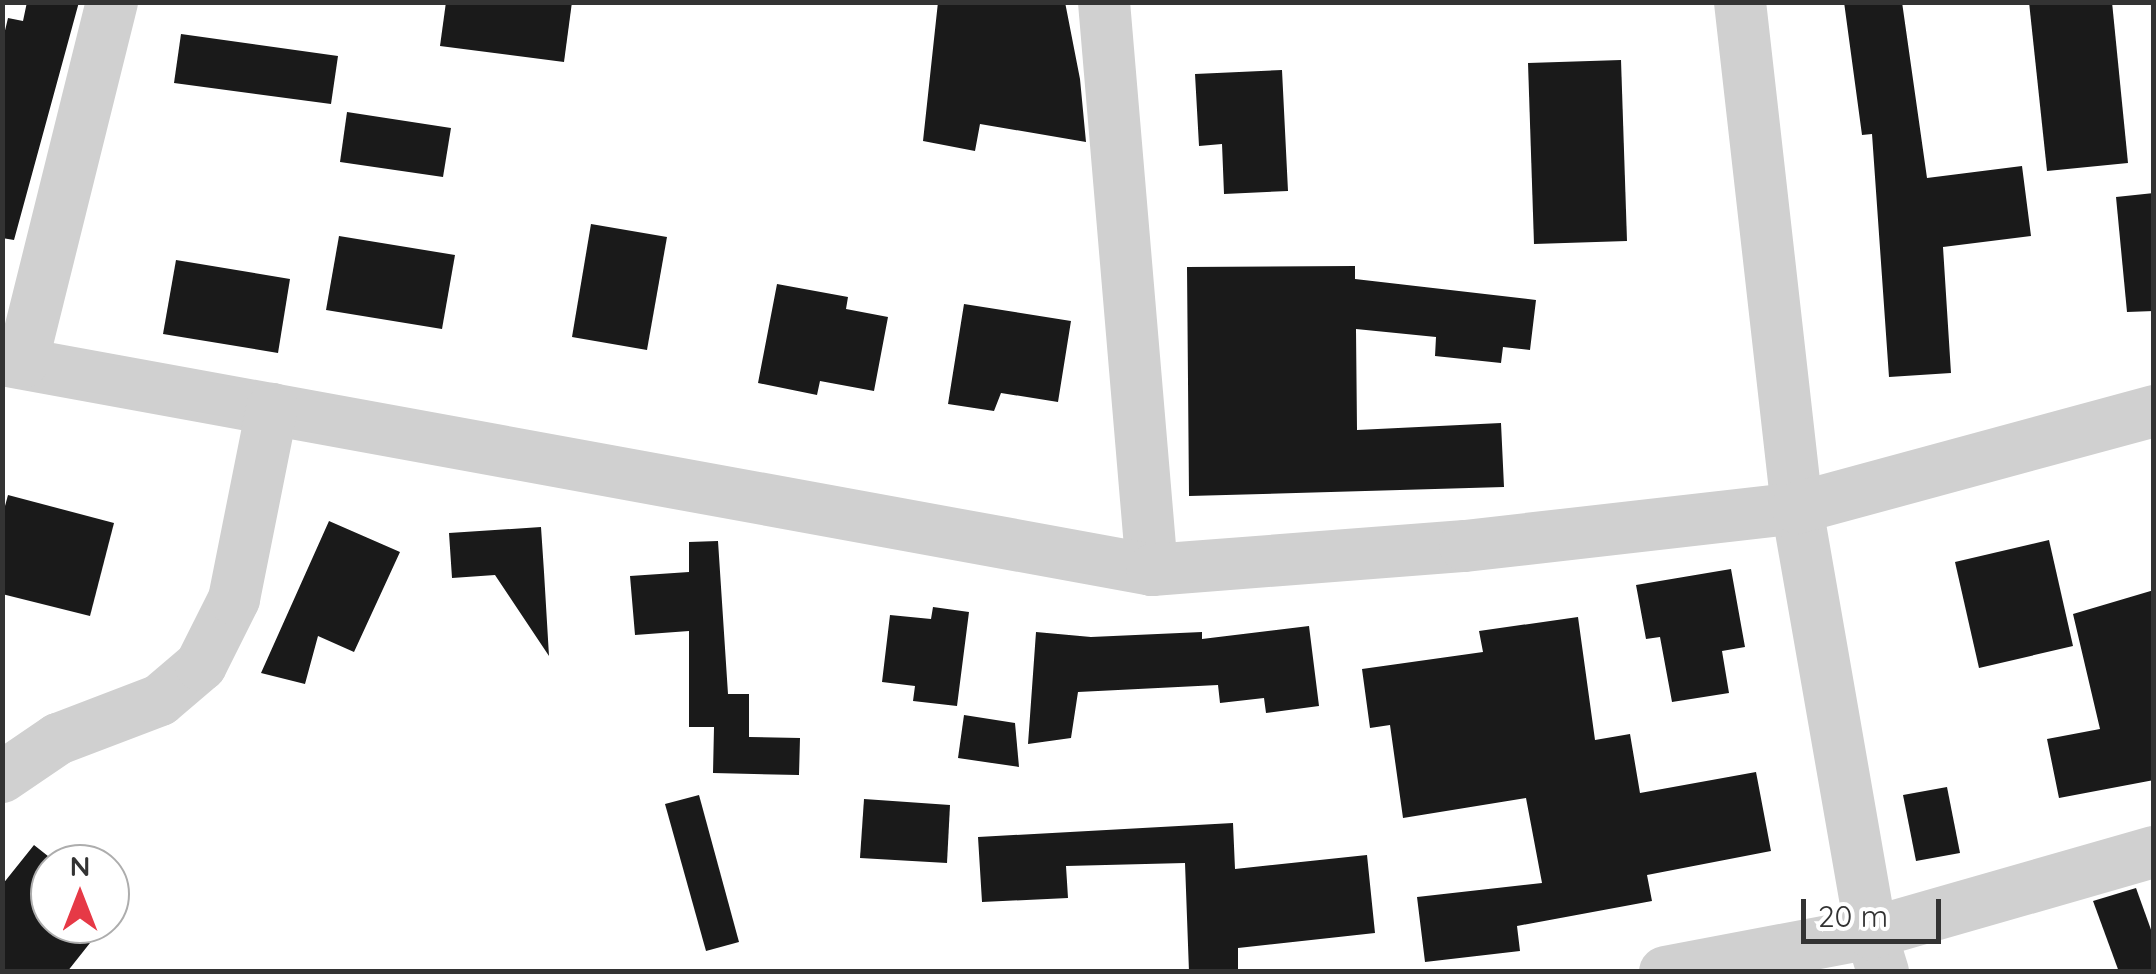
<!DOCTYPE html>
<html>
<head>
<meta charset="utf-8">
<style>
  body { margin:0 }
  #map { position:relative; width:2156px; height:974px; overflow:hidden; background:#fff; font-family:Quicksand,sans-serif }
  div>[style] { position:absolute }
  .building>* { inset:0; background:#1a1a1a }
  .street>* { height:52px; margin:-26px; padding:0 26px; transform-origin:26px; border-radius:26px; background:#d0d0d0 }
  span { translate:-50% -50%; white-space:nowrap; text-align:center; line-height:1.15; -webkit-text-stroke:10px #fff; paint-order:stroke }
  .frame { position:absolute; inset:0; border:5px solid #333; pointer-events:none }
  .north { position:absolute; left:30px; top:844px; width:100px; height:100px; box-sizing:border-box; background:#fff; border:2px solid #adadad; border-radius:50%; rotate:0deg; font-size:28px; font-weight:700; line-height:40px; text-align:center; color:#333 }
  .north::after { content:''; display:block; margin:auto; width:35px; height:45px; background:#e63946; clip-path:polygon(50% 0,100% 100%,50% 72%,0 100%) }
  .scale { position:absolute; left:1801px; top:899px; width:140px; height:45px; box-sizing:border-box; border:5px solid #333; border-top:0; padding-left:12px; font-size:30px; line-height:35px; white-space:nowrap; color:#333; -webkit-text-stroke:8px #fff; paint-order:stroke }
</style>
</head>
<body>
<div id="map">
  <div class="building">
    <i style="clip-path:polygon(27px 2px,79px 2px,14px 240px,2px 238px,2px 43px,8px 18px,23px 21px)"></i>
    <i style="clip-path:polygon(446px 2px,572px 2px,564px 62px,440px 46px)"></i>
    <i style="clip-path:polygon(938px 2px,1065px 2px,1080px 79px,1086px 142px,980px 124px,975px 151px,923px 141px)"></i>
    <i style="clip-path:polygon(1844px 2px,1902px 2px,1927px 178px,2022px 166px,2031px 236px,1943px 247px,1951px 373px,1889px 377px,1872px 134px,1862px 135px)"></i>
    <i style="clip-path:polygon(2029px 2px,2112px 2px,2128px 163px,2047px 171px)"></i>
    <i style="clip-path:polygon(181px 34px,338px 56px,331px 104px,174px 83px)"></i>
    <i style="clip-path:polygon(1621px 60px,1627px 241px,1534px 244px,1528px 63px)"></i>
    <i style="clip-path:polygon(1282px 70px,1288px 191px,1224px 194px,1222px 144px,1199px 146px,1195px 74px)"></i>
    <i style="clip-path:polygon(347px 112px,451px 128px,443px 177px,340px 162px)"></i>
    <i style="clip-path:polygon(2154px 193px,2154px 311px,2127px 312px,2116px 197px)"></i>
    <i style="clip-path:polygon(591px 224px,667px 237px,647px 350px,572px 337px)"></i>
    <i style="clip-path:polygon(339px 236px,455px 255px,442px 329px,326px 310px)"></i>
    <i style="clip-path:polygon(176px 260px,290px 279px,278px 353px,163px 334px)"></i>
    <i style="clip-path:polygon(1355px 266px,1355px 279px,1536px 300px,1530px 350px,1503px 347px,1501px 363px,1435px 356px,1436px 337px,1356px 329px,1357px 430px,1501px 423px,1504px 487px,1189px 496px,1187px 267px)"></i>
    <i style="clip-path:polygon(777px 284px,848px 297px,846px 309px,888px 317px,874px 391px,820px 381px,817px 395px,758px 383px)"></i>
    <i style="clip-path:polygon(964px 304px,1071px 321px,1058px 402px,1001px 393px,994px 411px,948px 404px)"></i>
    <i style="clip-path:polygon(8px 495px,114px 523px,90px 616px,2px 594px,2px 517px)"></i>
    <i style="clip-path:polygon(329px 521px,400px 552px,354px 652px,318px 636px,305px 684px,261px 673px)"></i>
    <i style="clip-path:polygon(541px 527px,544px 572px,549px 656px,495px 575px,452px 578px,449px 533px)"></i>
    <i style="clip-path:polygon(2049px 540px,2073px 646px,1979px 668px,1955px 562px)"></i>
    <i style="clip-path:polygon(718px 541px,728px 694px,749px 694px,749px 737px,800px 738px,799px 775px,713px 773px,714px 727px,689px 727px,689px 631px,635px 635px,630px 576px,689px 572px,689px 542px)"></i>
    <i style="clip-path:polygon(1731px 569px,1745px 647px,1722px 651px,1729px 693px,1672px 702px,1660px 637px,1646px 639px,1636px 585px)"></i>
    <i style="clip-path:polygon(2154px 590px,2154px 780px,2059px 798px,2047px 739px,2100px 729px,2073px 614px)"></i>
    <i style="clip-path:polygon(933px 607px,969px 612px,957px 706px,913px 701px,915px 686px,882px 682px,890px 615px,931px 619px)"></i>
    <i style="clip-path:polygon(1578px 617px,1595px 740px,1630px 734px,1640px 793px,1756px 772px,1771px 851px,1647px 875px,1652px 901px,1517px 926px,1520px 951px,1425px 962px,1417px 897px,1542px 883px,1526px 798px,1403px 818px,1390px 725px,1370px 728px,1362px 669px,1483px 652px,1479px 631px)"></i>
    <i style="clip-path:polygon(1309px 626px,1319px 706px,1266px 713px,1264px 698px,1220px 703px,1218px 685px,1078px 692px,1071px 738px,1028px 744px,1036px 632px,1091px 637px,1202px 632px,1202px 639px)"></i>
    <i style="clip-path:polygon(964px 715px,1015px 723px,1019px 767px,958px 758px)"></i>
    <i style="clip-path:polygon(1947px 787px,1960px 853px,1916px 861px,1903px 795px)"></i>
    <i style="clip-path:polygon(699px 795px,739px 942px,706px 951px,665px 804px)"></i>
    <i style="clip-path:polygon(864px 799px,950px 805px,947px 863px,860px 858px)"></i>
    <i style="clip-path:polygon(1233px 823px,1235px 869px,1367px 855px,1375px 933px,1238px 948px,1238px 972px,1189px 972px,1185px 863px,1066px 866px,1068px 898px,982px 902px,978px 837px)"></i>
    <i style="clip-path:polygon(34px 845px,58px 864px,50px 864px,50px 924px,105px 924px,67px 972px,2px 972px,2px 885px)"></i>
    <i style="clip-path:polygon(2136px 888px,2154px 938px,2154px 972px,2119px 972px,2093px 901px)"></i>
  </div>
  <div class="street">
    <i style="left:1104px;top:2px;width:570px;rotate:85.17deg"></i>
    <i style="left:1740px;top:2px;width:509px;rotate:83.57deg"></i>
    <i style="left:1797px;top:508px;width:431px;rotate:80.1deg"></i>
    <i style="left:1871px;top:933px;width:41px;rotate:72.9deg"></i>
    <i style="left:2px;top:360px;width:1169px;rotate:10.35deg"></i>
    <i style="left:1152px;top:570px;width:314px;rotate:-4.4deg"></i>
    <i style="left:1465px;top:546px;width:334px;rotate:-6.5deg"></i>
    <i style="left:1797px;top:508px;width:370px;rotate:-15.2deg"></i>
    <i style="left:22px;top:363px;width:372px;rotate:-76deg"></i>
    <i style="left:2px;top:777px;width:68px;rotate:-34.2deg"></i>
    <i style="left:58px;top:739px;width:109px;rotate:-20.9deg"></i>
    <i style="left:160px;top:700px;width:54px;rotate:-40.5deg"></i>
    <i style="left:201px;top:665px;width:74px;rotate:-63.4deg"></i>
    <i style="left:234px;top:599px;width:194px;rotate:-78.7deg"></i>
    <i style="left:1665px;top:972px;width:210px;rotate:-10.7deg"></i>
    <i style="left:1871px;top:933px;width:294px;rotate:-16deg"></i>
  </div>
  <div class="frame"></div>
  <div class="north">N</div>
  <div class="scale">20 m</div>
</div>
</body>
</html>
